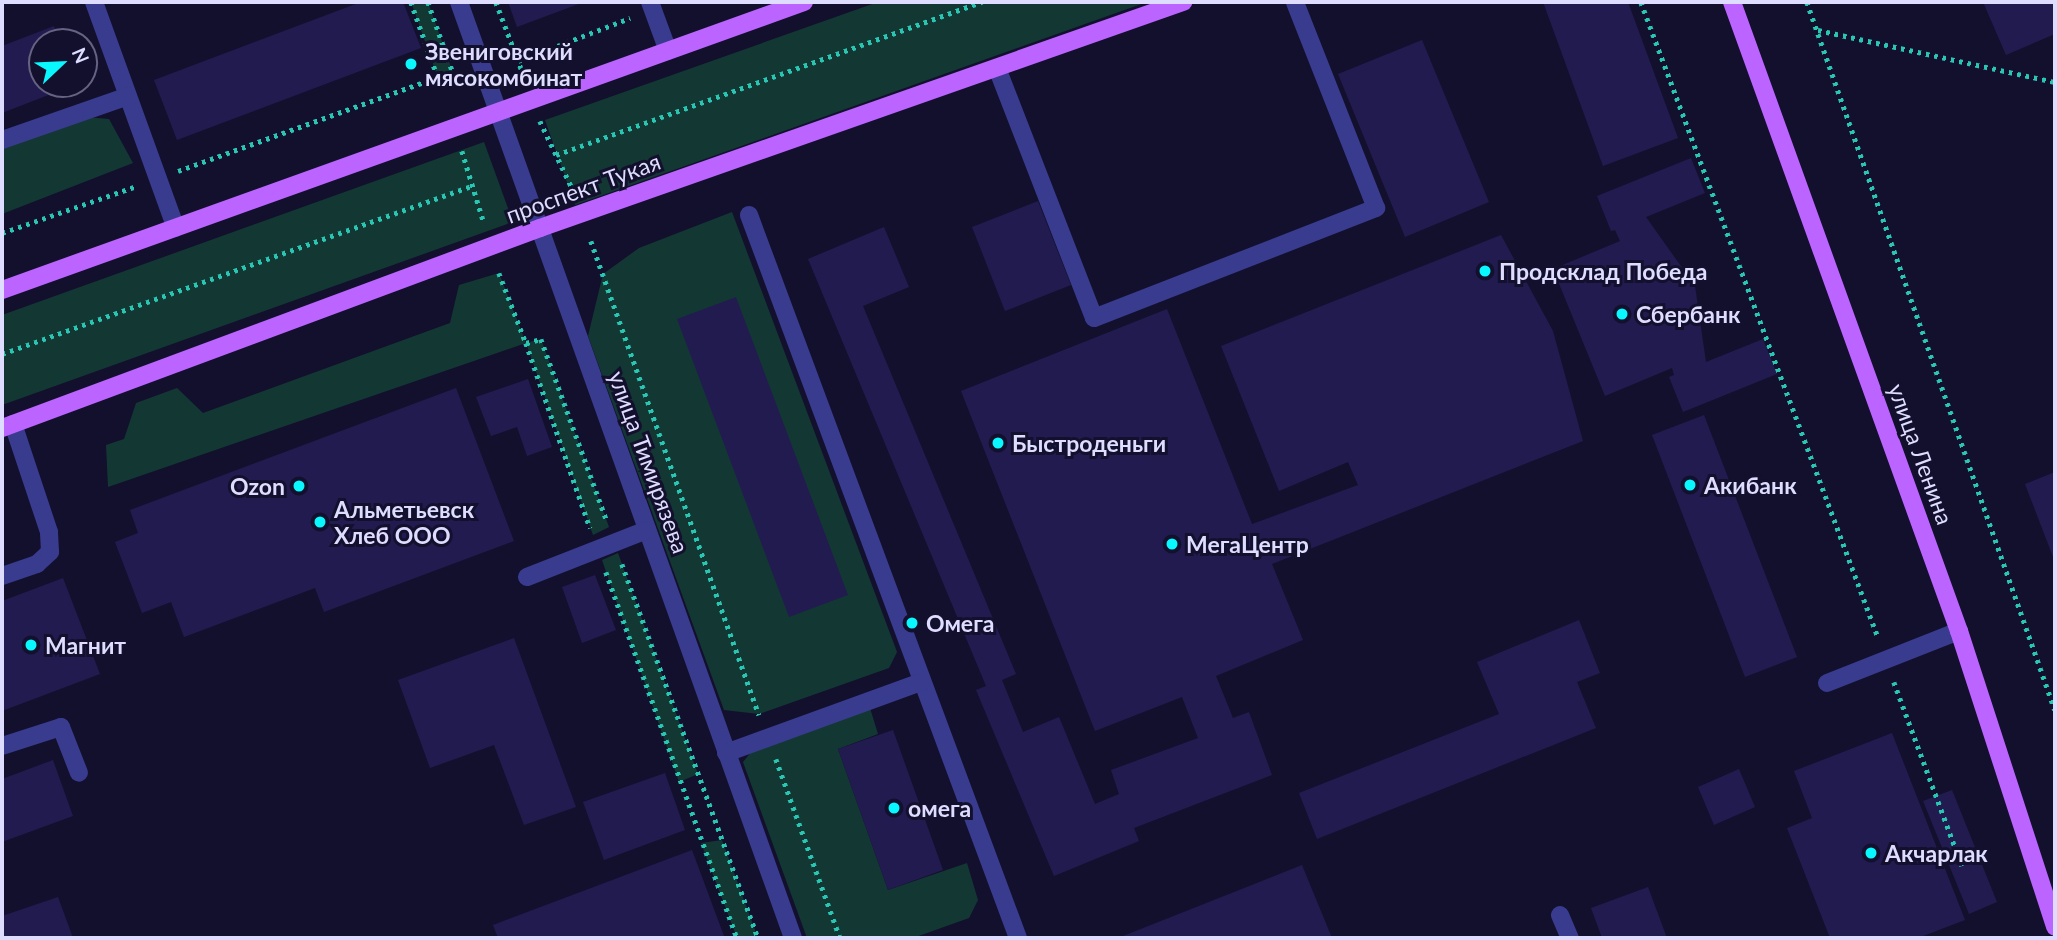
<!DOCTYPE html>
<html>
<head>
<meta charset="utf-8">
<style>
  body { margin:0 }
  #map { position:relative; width:2057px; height:940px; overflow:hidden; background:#13102e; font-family:Lato,sans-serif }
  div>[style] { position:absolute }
  .green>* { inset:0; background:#133834 }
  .building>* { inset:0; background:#221b50 }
  .path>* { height:4.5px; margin-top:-2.25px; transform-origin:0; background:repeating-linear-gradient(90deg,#29c7b3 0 3.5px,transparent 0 8.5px) }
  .minor>* { height:18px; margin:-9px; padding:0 9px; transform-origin:9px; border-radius:9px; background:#393b8f }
  .major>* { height:18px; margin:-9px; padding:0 9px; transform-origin:9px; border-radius:9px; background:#bb64ff }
  .dots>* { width:19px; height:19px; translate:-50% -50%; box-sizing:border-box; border:4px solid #13102e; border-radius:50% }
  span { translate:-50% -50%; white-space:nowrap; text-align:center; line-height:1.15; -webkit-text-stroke:6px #13102e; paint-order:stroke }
  .poi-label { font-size:23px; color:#dfddff; font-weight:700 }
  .left { translate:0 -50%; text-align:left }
  .right { translate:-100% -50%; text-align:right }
  .street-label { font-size:23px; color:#dfddff }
  .frame { position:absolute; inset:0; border:4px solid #dfddff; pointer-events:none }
  .north { position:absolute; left:28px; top:28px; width:70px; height:70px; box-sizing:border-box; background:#13102e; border:2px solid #656282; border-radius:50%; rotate:67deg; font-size:19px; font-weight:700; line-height:28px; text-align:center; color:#dfddff }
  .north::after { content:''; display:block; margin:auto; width:24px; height:32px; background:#09f7ff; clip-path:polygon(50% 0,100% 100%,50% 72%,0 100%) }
</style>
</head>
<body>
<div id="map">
  <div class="green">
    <i style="clip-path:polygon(411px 2px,428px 2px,457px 84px,442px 89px)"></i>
    <i style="clip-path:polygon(878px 2px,1147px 2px,575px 205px,545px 120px)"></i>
    <i style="clip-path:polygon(86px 117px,109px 119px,133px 163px,2px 214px,2px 147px)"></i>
    <i style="clip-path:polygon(484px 142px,513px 222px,2px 405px,2px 315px)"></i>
    <i style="clip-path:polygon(732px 212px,897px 652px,889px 668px,759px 714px,724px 710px,588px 336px,603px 274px,639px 248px)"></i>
    <i style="clip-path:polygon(499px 273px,526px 343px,541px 339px,609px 527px,593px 535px,526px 343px,108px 487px,106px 445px,124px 439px,136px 403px,177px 388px,203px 413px,450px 323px,459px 285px)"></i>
    <i style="clip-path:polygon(618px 553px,698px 774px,679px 782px,602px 560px)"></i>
    <i style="clip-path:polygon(870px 708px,878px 734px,838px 749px,888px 890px,967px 863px,978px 900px,969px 918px,913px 938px,807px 938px,743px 762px,752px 751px)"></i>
    <i style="clip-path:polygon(722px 840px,758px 938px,737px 938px,701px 843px)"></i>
  </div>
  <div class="building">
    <i style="clip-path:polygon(361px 2px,403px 2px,421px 48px,177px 140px,154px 80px)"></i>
    <i style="clip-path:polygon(508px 2px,584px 2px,517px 27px)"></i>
    <i style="clip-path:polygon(1543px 2px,1628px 2px,1678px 138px,1603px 166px)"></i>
    <i style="clip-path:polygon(1983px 2px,2055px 2px,2055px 34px,2006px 55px)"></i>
    <i style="clip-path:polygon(54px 26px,60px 42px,42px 42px,42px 84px,77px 84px,2px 113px,2px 46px)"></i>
    <i style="clip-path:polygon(1422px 40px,1489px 202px,1405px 237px,1338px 74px)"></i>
    <i style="clip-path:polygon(1691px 158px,1705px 193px,1646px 217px,1695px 286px,1706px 362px,1763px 339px,1777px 374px,1683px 412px,1669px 377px,1674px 375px,1672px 368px,1605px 396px,1553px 269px,1620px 241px,1615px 230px,1611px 231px,1597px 196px)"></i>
    <i style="clip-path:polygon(1038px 201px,1071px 285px,1005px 311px,972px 227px)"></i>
    <i style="clip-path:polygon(884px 227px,909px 287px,863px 306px,1016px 674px,1002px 680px,1023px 732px,1059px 717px,1095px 804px,1119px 794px,1111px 770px,1198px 738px,1182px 697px,1095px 731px,961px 391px,1167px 309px,1252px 524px,1358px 485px,1348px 462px,1279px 491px,1221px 346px,1501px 235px,1553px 331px,1583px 441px,1272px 564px,1303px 640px,1216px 676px,1233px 718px,1249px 712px,1272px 775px,1134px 828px,1139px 841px,1054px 876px,976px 690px,986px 686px,808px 259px)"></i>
    <i style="clip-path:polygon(736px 297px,848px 595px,789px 617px,677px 319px)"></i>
    <i style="clip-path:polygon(528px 379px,552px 447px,527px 456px,517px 427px,491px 436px,476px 397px)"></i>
    <i style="clip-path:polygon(456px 388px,514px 541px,324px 612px,315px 588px,184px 637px,171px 602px,142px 613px,115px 542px,138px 533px,130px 510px)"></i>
    <i style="clip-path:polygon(1704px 415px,1797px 657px,1745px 677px,1652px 435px)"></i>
    <i style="clip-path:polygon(2055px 472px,2055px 562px,2025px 484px)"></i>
    <i style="clip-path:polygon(595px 575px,616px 630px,582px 643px,562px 587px)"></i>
    <i style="clip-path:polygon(63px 578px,100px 674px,2px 711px,2px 601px)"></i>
    <i style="clip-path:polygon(1579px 620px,1600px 673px,1577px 682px,1596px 728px,1317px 839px,1299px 793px,1499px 714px,1477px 662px)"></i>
    <i style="clip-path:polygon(514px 638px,576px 807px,524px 825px,494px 745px,430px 768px,398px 680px)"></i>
    <i style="clip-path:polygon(893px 730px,943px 870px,888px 890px,838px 749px)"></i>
    <i style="clip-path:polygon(1892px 733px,1965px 920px,1918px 938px,1830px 938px,1787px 828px,1812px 818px,1794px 771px)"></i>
    <i style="clip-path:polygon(53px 760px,73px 816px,2px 842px,2px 779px)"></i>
    <i style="clip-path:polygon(1739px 769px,1755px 807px,1714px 825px,1698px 787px)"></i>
    <i style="clip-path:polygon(665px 773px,685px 830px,604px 860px,583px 802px)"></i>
    <i style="clip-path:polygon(1952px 790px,1997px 902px,1969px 914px,1923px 801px)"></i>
    <i style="clip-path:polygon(692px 850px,724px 936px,498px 938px,493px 925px)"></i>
    <i style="clip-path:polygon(1302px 865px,1332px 938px,1118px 938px)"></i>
    <i style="clip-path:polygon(1648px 887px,1667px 938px,1602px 938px,1591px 908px)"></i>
    <i style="clip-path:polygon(58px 897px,73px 938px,2px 938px,2px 916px)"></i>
  </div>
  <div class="path">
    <i style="left:411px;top:2px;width:92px;rotate:70.4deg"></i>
    <i style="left:428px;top:2px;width:87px;rotate:70.5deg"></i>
    <i style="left:496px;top:2px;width:79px;rotate:69.3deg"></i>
    <i style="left:1641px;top:2px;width:678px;rotate:69.53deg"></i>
    <i style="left:1807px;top:2px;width:750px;rotate:70.7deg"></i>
    <i style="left:1818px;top:30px;width:243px;rotate:12.4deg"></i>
    <i style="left:518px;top:61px;width:120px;rotate:-21deg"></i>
    <i style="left:540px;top:121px;width:79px;rotate:64.4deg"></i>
    <i style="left:462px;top:151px;width:75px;rotate:73deg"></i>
    <i style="left:556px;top:155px;width:453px;rotate:-19.8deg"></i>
    <i style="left:178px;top:171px;width:276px;rotate:-19.9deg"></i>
    <i style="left:2px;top:233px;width:143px;rotate:-19.2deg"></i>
    <i style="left:591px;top:241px;width:503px;rotate:70.48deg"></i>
    <i style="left:499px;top:273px;width:75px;rotate:68.9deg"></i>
    <i style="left:526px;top:343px;width:16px;rotate:-15deg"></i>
    <i style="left:541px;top:339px;width:191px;rotate:70.1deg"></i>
    <i style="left:526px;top:343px;width:196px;rotate:70.9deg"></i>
    <i style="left:2px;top:354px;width:499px;rotate:-19.7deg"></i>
    <i style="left:622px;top:564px;width:398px;rotate:70deg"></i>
    <i style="left:606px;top:572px;width:389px;rotate:70.3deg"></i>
    <i style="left:1894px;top:682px;width:196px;rotate:69.7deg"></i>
    <i style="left:776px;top:759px;width:190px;rotate:70.3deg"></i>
  </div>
  <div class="minor">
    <i style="left:94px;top:2px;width:240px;rotate:70.1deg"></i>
    <i style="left:459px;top:2px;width:994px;rotate:70.36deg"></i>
    <i style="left:650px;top:2px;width:52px;rotate:69.8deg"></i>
    <i style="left:997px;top:68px;width:268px;rotate:68.8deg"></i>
    <i style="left:1094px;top:318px;width:303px;rotate:-21.3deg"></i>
    <i style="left:1376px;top:208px;width:221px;rotate:-111.5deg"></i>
    <i style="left:2px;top:140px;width:133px;rotate:-19.2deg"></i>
    <i style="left:749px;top:215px;width:771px;rotate:69.59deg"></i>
    <i style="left:2px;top:576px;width:37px;rotate:-19deg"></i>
    <i style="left:37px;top:564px;width:18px;rotate:-43deg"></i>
    <i style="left:50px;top:552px;width:20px;rotate:-93deg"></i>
    <i style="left:49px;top:532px;width:114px;rotate:-108.4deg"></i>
    <i style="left:527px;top:577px;width:129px;rotate:-21.4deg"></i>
    <i style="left:1827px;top:683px;width:142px;rotate:-21.5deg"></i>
    <i style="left:2px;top:746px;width:62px;rotate:-17.9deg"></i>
    <i style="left:61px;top:727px;width:49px;rotate:68.6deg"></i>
    <i style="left:726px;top:753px;width:208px;rotate:-20deg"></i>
    <i style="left:1560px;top:915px;width:25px;rotate:67deg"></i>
  </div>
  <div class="major">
    <i style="left:1732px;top:2px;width:669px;rotate:70.16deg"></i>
    <i style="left:1959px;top:631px;width:311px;rotate:72deg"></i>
    <i style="left:2px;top:290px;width:852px;rotate:-19.75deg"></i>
    <i style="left:2px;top:428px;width:574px;rotate:-20.39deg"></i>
    <i style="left:540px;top:228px;width:682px;rotate:-19.37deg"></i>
  </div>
  <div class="dots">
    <i style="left:411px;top:64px;background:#09f7ff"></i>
    <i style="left:1485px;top:271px;background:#09f7ff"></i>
    <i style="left:1622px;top:314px;background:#09f7ff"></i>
    <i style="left:998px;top:443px;background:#09f7ff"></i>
    <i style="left:1690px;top:485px;background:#09f7ff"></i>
    <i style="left:299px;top:486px;background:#09f7ff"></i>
    <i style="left:320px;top:522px;background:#09f7ff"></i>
    <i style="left:1172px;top:544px;background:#09f7ff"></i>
    <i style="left:912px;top:623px;background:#09f7ff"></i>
    <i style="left:31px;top:645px;background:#09f7ff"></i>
    <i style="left:894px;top:808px;background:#09f7ff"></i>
    <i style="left:1871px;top:853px;background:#09f7ff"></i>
  </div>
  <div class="poi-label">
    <span class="left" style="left:425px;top:64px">Звениговский<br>мясокомбинат</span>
    <span class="left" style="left:1499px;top:271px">Продсклад Победа</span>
    <span class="left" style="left:1636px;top:314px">Сбербанк</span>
    <span class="left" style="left:1012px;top:443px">Быстроденьги</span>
    <span class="left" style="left:1704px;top:485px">Акибанк</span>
    <span class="right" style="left:285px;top:486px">Ozon</span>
    <span class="left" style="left:334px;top:522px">Альметьевск<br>Хлеб ООО</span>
    <span class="left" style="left:1186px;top:544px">МегаЦентр</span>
    <span class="left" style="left:926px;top:623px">Омега</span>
    <span class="left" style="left:45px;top:645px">Магнит</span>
    <span class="left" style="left:908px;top:808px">омега</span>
    <span class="left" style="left:1885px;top:853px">Акчарлак</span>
  </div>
  <div class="street-label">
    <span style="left:583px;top:188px;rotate:-20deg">проспект Тукая</span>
    <span style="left:1921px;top:454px;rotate:70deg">улица Ленина</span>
    <span style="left:649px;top:462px;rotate:70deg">улица Тимирязева</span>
  </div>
  <div class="frame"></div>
  <div class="north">N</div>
</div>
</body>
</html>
